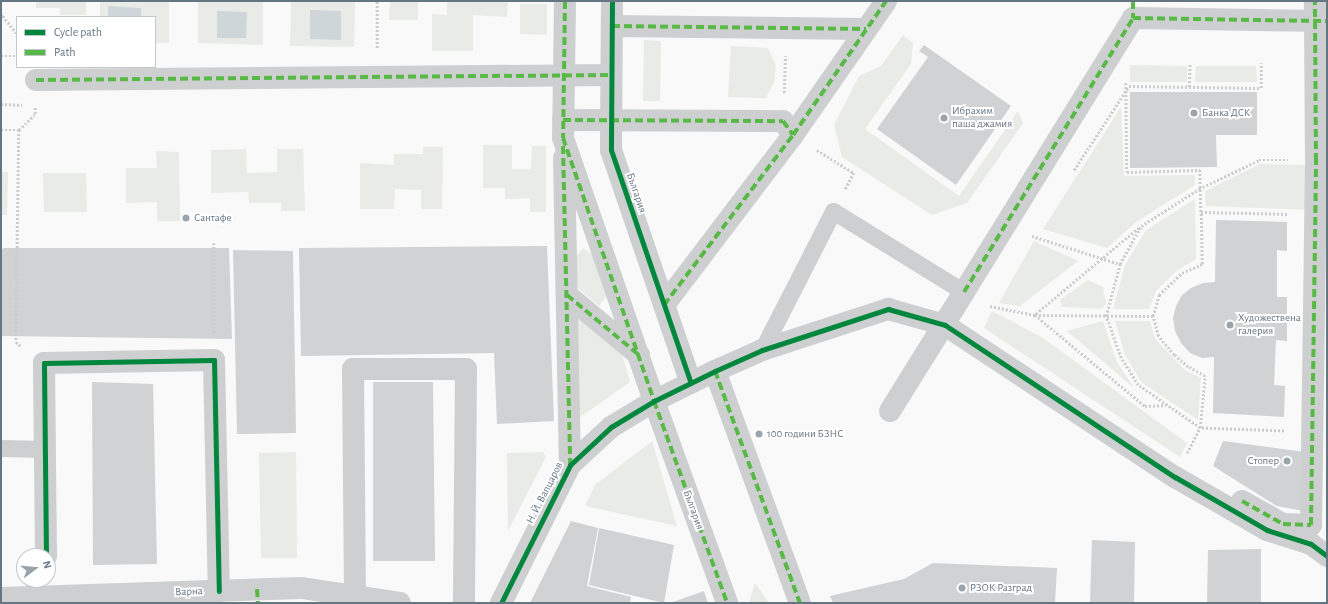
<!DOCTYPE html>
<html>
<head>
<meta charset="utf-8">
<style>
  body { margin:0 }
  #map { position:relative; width:1328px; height:604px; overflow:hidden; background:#f9f9f9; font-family:"Alegreya Sans",sans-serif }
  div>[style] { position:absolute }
  .green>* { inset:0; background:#e8ebe6 }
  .water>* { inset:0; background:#ced6d9 }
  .building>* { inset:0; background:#d0d2d3 }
  .path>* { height:2.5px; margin-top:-1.25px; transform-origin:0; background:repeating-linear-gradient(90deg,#cbcccd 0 2px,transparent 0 4px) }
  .service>* { height:17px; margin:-8.5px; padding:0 8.5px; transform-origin:8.5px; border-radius:8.5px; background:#cecfd0 }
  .pedestrian>* { height:22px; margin:-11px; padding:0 11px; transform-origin:11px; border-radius:11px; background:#cecfd0 }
  .minor>* { height:22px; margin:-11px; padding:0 11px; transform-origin:11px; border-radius:11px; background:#cecfd0 }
  .quiet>* { height:4px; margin-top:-2px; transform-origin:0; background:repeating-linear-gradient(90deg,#58b947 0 8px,transparent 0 12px) }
  .cycleway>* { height:5px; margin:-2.5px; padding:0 2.5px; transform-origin:2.5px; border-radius:2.5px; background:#00873e }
  .dots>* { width:11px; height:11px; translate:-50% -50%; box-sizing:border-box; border:2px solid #fff; border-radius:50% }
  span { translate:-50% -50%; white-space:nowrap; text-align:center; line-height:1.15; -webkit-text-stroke:4px #fff; paint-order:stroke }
  .poi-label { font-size:11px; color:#657683 }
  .left { translate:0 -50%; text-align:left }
  .right { translate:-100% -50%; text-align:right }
  .street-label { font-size:11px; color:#657683 }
  .frame { position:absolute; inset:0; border:2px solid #657683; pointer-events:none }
  .legend { position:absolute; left:16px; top:16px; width:140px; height:52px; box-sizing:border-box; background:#fff; border:1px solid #c1c8cd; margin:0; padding:5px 7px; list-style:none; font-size:12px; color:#657683 }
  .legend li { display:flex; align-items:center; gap:8px; height:20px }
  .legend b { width:20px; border:1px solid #c1c8cd }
  .north { position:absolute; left:16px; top:548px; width:40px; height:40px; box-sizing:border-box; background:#fff; border:1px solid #c1c8cd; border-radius:50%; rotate:74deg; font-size:11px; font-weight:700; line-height:16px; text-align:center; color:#657683 }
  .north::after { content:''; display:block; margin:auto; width:14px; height:18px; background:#99a4ac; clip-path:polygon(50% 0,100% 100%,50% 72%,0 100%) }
</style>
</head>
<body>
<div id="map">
  <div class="green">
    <i style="clip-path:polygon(36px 1px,86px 1px,86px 15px,60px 15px,60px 8px,36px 8px)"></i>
    <i style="clip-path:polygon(100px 1px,169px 1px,169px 43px,155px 43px,155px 17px,141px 17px,140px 8px,108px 7px,108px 17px,100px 17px)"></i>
    <i style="clip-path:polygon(198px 1px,263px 1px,263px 45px,198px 43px)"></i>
    <i style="clip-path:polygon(291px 1px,355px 1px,354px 47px,290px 46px)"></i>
    <i style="clip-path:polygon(390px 1px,418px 1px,418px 20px,389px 20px)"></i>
    <i style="clip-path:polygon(447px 1px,508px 1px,507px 17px,473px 15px,473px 51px,432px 51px,432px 14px,447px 15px)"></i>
    <i style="clip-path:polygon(520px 4px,547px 4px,547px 35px,520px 34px)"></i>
    <i style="clip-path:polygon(903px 35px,913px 43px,911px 64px,865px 129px,959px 196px,1018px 111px,1023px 123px,967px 203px,932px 215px,842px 157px,834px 125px,859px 76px,881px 66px)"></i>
    <i style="clip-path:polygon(644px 40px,661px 41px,660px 101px,643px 101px)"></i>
    <i style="clip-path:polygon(731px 46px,768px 48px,776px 65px,774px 82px,766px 98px,728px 97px)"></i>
    <i style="clip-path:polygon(1130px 65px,1187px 66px,1187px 82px,1130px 82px)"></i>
    <i style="clip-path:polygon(1196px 66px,1256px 66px,1257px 82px,1195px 82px)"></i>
    <i style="clip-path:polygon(1121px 107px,1124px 176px,1195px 175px,1195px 185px,1136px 222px,1107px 248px,1043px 229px)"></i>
    <i style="clip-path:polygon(483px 145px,512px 145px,512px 169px,531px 169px,532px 146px,546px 146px,546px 212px,530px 212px,530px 198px,505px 199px,505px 188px,483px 188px)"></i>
    <i style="clip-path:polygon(423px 147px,443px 147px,442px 209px,421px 209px,421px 190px,395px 189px,394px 209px,360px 209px,360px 163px,394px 165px,394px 154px,423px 154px)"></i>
    <i style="clip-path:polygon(246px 149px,247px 173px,277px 172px,277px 149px,303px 149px,305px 211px,281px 211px,281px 203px,249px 203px,248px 192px,211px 193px,211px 150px)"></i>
    <i style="clip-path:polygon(156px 151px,179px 152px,180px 221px,157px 221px,157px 202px,126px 203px,126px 168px,157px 168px)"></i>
    <i style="clip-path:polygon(1260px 164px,1311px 165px,1311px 210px,1206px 206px,1205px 191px)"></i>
    <i style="clip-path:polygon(1px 172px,8px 172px,7px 215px,1px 215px)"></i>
    <i style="clip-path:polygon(43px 173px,86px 173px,87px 212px,44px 212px)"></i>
    <i style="clip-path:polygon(1195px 199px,1196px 259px,1176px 271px,1156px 291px,1149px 309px,1113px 309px,1125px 265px,1146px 230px)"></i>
    <i style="clip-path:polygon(1034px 241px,1078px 261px,1020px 306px,999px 303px)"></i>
    <i style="clip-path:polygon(583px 248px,592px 254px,606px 296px,599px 306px,578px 288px,575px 258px)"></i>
    <i style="clip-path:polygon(1088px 280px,1103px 287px,1106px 304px,1101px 309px,1062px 307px,1060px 300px)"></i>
    <i style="clip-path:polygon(575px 310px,621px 350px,630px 382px,579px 418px)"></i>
    <i style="clip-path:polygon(992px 311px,1043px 338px,1187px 443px,1180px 457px,984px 328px)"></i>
    <i style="clip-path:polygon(1103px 321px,1117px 362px,1134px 388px,1067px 331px)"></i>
    <i style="clip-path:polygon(1115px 321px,1150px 321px,1155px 339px,1185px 370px,1201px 378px,1198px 420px,1141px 382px,1125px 355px)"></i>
    <i style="clip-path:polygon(652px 441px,677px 526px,585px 506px,595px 485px)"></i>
    <i style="clip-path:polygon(296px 452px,297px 558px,261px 558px,259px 453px)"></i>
    <i style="clip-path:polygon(543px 452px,546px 457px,508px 531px,507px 453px)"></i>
    <i style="clip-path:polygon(755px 583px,769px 603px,749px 603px)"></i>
  </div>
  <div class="water">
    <i style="clip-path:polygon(108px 6px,141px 8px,141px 17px,108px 17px)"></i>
    <i style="clip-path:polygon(310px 10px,341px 11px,341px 40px,310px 39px)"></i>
    <i style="clip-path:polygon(217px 11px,247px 12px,246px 38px,217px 38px)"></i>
  </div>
  <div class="building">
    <i style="clip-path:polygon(924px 45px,1011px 106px,956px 185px,877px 129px,928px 57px,919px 51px)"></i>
    <i style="clip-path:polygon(1130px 92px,1257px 92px,1257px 135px,1216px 135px,1217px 167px,1130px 168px)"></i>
    <i style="clip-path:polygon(1216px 220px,1287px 222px,1287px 251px,1277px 250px,1277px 297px,1287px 297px,1287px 341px,1276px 340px,1274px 385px,1285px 386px,1284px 417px,1213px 413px,1214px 357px,1202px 358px,1190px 353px,1181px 343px,1175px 331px,1173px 318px,1176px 306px,1182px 295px,1191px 288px,1203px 283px,1215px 282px)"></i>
    <i style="clip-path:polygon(547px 246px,554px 421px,497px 424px,494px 353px,301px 356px,299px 248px)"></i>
    <i style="clip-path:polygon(5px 248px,229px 248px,232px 339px,1px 336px,1px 249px)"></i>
    <i style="clip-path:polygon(233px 250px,293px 251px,296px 433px,237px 434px)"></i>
    <i style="clip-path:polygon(92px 382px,153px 384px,157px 564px,93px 565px)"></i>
    <i style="clip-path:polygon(373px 382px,433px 382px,435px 561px,373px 561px)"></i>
    <i style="clip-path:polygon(1223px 441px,1305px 452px,1308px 512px,1277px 506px,1213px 466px)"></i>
    <i style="clip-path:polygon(571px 521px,598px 528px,587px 586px,631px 597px,630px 603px,530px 603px)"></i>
    <i style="clip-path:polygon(599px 528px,674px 545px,664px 603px,589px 585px)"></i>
    <i style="clip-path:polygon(1092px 540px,1135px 542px,1134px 603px,1090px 603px)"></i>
    <i style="clip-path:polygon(1261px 549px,1261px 603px,1207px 603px,1208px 550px)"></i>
    <i style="clip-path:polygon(933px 563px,1057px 568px,1055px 603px,833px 603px,830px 596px,904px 579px)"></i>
    <i style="clip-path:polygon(704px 591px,708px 603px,670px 603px)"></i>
  </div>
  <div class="path">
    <i style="left:1px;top:16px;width:2px"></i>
    <i style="left:3px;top:16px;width:23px;rotate:52deg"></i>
    <i style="left:377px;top:48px;width:47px;rotate:-90deg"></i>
    <i style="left:1px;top:56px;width:16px"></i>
    <i style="left:1126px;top:83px;width:89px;rotate:89.4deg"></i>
    <i style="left:1127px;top:172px;width:73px;rotate:-1.6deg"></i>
    <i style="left:1200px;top:170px;width:42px;rotate:88.6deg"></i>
    <i style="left:1189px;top:87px;width:24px;rotate:-88deg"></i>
    <i style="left:784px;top:93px;width:37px;rotate:-88deg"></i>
    <i style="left:1px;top:104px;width:21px;rotate:3deg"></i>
    <i style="left:1px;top:130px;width:18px"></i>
    <i style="left:19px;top:130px;width:23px;rotate:-45deg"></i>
    <i style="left:35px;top:114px;width:7px;rotate:-90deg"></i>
    <i style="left:19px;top:130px;width:212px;rotate:90.8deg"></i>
    <i style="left:16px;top:342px;width:8px;rotate:40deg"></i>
    <i style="left:817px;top:150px;width:44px;rotate:31.9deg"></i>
    <i style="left:854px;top:173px;width:19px;rotate:118deg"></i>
    <i style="left:1074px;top:170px;width:100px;rotate:-56.8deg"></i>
    <i style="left:1129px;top:86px;width:132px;rotate:0.9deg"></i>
    <i style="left:1261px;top:88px;width:25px;rotate:-90deg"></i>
    <i style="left:1139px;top:228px;width:136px;rotate:140.1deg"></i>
    <i style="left:1035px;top:315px;width:143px;rotate:39.6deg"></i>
    <i style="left:1145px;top:406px;width:21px;rotate:-3deg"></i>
    <i style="left:1032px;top:236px;width:92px;rotate:17.7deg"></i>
    <i style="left:214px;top:243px;width:90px;rotate:90deg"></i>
    <i style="left:990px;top:306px;width:46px;rotate:11.3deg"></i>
    <i style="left:1035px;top:315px;width:118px;rotate:0.5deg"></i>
    <i style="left:1284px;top:431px;width:84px;rotate:-178deg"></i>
    <i style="left:1200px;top:428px;width:75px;rotate:-145.3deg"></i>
    <i style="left:1138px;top:385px;width:32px;rotate:-122deg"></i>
    <i style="left:1121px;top:358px;width:45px;rotate:-109.7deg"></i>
    <i style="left:1106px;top:316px;width:54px;rotate:-74.9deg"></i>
    <i style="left:1120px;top:264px;width:43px;rotate:-61.1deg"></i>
    <i style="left:1141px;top:226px;width:69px;rotate:-32.5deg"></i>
    <i style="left:1199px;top:189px;width:67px;rotate:-25.8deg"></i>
    <i style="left:1259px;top:160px;width:29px"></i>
    <i style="left:1187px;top:453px;width:28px;rotate:-63deg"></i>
    <i style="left:1200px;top:428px;width:52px;rotate:-84.5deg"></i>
    <i style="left:1205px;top:376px;width:19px;rotate:-152deg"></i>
    <i style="left:1188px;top:367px;width:18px;rotate:-139deg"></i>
    <i style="left:1174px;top:355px;width:25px;rotate:-130deg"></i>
    <i style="left:1158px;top:336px;width:21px;rotate:-104deg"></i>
    <i style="left:1153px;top:316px;width:22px;rotate:-74deg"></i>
    <i style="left:1159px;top:295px;width:32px;rotate:-44deg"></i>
    <i style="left:1182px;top:273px;width:22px;rotate:-24deg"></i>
    <i style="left:1202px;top:264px;width:52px;rotate:-91.1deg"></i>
    <i style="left:1201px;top:212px;width:87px;rotate:1.3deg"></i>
  </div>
  <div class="service">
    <i style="left:762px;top:350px;width:156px;rotate:-62.9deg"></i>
    <i style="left:833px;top:211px;width:154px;rotate:31.7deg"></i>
    <i style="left:1px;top:448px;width:45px;rotate:1.3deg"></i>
  </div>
  <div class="pedestrian">
    <i style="left:565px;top:1px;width:137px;rotate:90.8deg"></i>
    <i style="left:563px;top:138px;width:278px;rotate:70.9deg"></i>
    <i style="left:654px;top:401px;width:215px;rotate:70.1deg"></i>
    <i style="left:612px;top:1px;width:149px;rotate:90.4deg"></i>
    <i style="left:611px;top:150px;width:246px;rotate:71.1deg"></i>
    <i style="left:612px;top:26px;width:254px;rotate:0.7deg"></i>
    <i style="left:36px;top:80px;width:575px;rotate:-0.5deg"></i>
    <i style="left:563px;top:120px;width:220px;rotate:0.3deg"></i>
    <i style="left:783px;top:121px;width:17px;rotate:54deg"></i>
    <i style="left:564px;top:158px;width:307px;rotate:88.9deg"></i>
    <i style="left:964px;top:292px;width:322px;rotate:-58.3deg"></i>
    <i style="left:1133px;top:18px;width:194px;rotate:0.9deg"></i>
    <i style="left:567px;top:295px;width:94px;rotate:39.8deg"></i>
    <i style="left:664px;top:305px;width:213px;rotate:-52.8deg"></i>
    <i style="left:793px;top:135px;width:163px;rotate:-55.2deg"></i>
    <i style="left:715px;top:371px;width:247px;rotate:69.9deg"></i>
    <i style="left:1242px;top:501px;width:47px;rotate:29.3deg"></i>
    <i style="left:1283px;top:524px;width:28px;rotate:2deg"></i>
    <i style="left:1311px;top:525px;width:364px;rotate:-89.2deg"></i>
    <i style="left:1316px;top:161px;width:160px;rotate:-90.4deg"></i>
  </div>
  <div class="minor">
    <i style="left:890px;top:411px;width:140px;rotate:-58.1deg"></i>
    <i style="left:46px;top:556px;width:193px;rotate:-90.6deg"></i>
    <i style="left:44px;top:363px;width:170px;rotate:-1deg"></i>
    <i style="left:214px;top:360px;width:231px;rotate:88.8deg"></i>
    <i style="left:355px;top:597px;width:228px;rotate:-90.5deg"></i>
    <i style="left:353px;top:369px;width:113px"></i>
    <i style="left:466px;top:369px;width:234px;rotate:90.5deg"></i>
    <i style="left:1px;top:598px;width:301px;rotate:-1.9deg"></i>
    <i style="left:302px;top:588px;width:99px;rotate:8.7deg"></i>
    <i style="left:501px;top:603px;width:154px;rotate:-63.4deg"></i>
    <i style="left:570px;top:465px;width:56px;rotate:-42.8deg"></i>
    <i style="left:611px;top:427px;width:50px;rotate:-31.2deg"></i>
    <i style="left:654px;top:401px;width:68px;rotate:-26.2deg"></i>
    <i style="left:715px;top:371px;width:51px;rotate:-24.1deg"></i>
    <i style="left:762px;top:350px;width:133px;rotate:-18deg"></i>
    <i style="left:888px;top:309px;width:59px;rotate:15.7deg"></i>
    <i style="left:945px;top:325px;width:276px;rotate:33.5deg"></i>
    <i style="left:1175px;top:477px;width:106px;rotate:29.9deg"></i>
    <i style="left:1267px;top:530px;width:46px;rotate:17.7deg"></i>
    <i style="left:1311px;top:544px;width:20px;rotate:37deg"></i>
  </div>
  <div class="quiet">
    <i style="left:565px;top:1px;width:137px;rotate:90.8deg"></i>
    <i style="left:563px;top:138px;width:278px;rotate:70.9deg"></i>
    <i style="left:654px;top:401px;width:215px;rotate:70.1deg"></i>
    <i style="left:1133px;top:1px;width:17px;rotate:90deg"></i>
    <i style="left:612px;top:26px;width:254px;rotate:0.7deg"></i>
    <i style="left:36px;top:80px;width:575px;rotate:-0.5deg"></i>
    <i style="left:563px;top:120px;width:220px;rotate:0.3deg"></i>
    <i style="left:783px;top:121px;width:17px;rotate:54deg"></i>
    <i style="left:563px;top:146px;width:319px;rotate:88.7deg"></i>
    <i style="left:964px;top:292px;width:322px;rotate:-58.3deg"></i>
    <i style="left:1133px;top:18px;width:194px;rotate:0.9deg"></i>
    <i style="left:567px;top:295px;width:94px;rotate:39.8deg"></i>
    <i style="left:664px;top:305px;width:213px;rotate:-52.8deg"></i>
    <i style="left:793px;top:135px;width:163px;rotate:-55.2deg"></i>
    <i style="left:715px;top:371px;width:247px;rotate:69.9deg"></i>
    <i style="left:1242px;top:501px;width:47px;rotate:29.3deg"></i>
    <i style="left:1283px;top:524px;width:28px;rotate:2deg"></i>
    <i style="left:1311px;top:525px;width:364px;rotate:-89.2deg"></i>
    <i style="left:1316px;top:161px;width:160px;rotate:-90.4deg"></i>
    <i style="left:257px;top:589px;width:14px;rotate:86deg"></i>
  </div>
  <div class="cycleway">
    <i style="left:612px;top:1px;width:149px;rotate:90.4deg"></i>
    <i style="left:611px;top:150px;width:246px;rotate:71.1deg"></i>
    <i style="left:46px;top:556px;width:193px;rotate:-90.6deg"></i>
    <i style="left:44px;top:363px;width:170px;rotate:-1deg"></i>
    <i style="left:214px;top:360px;width:231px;rotate:88.8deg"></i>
    <i style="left:501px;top:603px;width:154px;rotate:-63.4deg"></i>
    <i style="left:570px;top:465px;width:56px;rotate:-42.8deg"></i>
    <i style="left:611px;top:427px;width:50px;rotate:-31.2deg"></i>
    <i style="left:654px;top:401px;width:68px;rotate:-26.2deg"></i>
    <i style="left:715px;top:371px;width:51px;rotate:-24.1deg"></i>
    <i style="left:762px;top:350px;width:133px;rotate:-18deg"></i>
    <i style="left:888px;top:309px;width:59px;rotate:15.7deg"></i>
    <i style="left:945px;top:325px;width:276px;rotate:33.5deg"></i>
    <i style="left:1175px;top:477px;width:106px;rotate:29.9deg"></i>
    <i style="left:1267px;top:530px;width:46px;rotate:17.7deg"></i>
    <i style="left:1311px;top:544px;width:20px;rotate:37deg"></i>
  </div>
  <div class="dots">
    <i style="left:1194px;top:113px;background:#99a4ac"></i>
    <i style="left:944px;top:118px;background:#99a4ac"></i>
    <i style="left:186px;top:218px;background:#99a4ac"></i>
    <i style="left:1230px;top:325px;background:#99a4ac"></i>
    <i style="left:759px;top:434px;background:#99a4ac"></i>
    <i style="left:1287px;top:461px;background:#99a4ac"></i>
    <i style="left:962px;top:588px;background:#99a4ac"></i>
  </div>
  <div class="poi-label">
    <span class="left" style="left:952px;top:118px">Ибрахим<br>паша джамия</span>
    <span class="left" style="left:1202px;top:113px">Банка ДСК</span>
    <span class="left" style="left:194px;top:218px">Сантафе</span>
    <span class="left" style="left:1238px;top:325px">Художествена<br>галерия</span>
    <span class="left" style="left:767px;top:434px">100 години БЗНС</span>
    <span class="right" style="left:1279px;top:461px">Стопер</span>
    <span class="left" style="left:970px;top:588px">РЗОК Разград</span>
  </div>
  <div class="street-label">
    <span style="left:636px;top:193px;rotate:71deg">България</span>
    <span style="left:545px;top:493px;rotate:-63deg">Н. Й. Вапцаров</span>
    <span style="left:693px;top:510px;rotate:70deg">България</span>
    <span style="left:189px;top:592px;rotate:-2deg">Варна</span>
  </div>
  <div class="frame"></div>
  <ul class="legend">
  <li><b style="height:5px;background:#00873e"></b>Cycle path</li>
  <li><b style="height:5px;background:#58b947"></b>Path</li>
  </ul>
  <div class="north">N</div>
</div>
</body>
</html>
